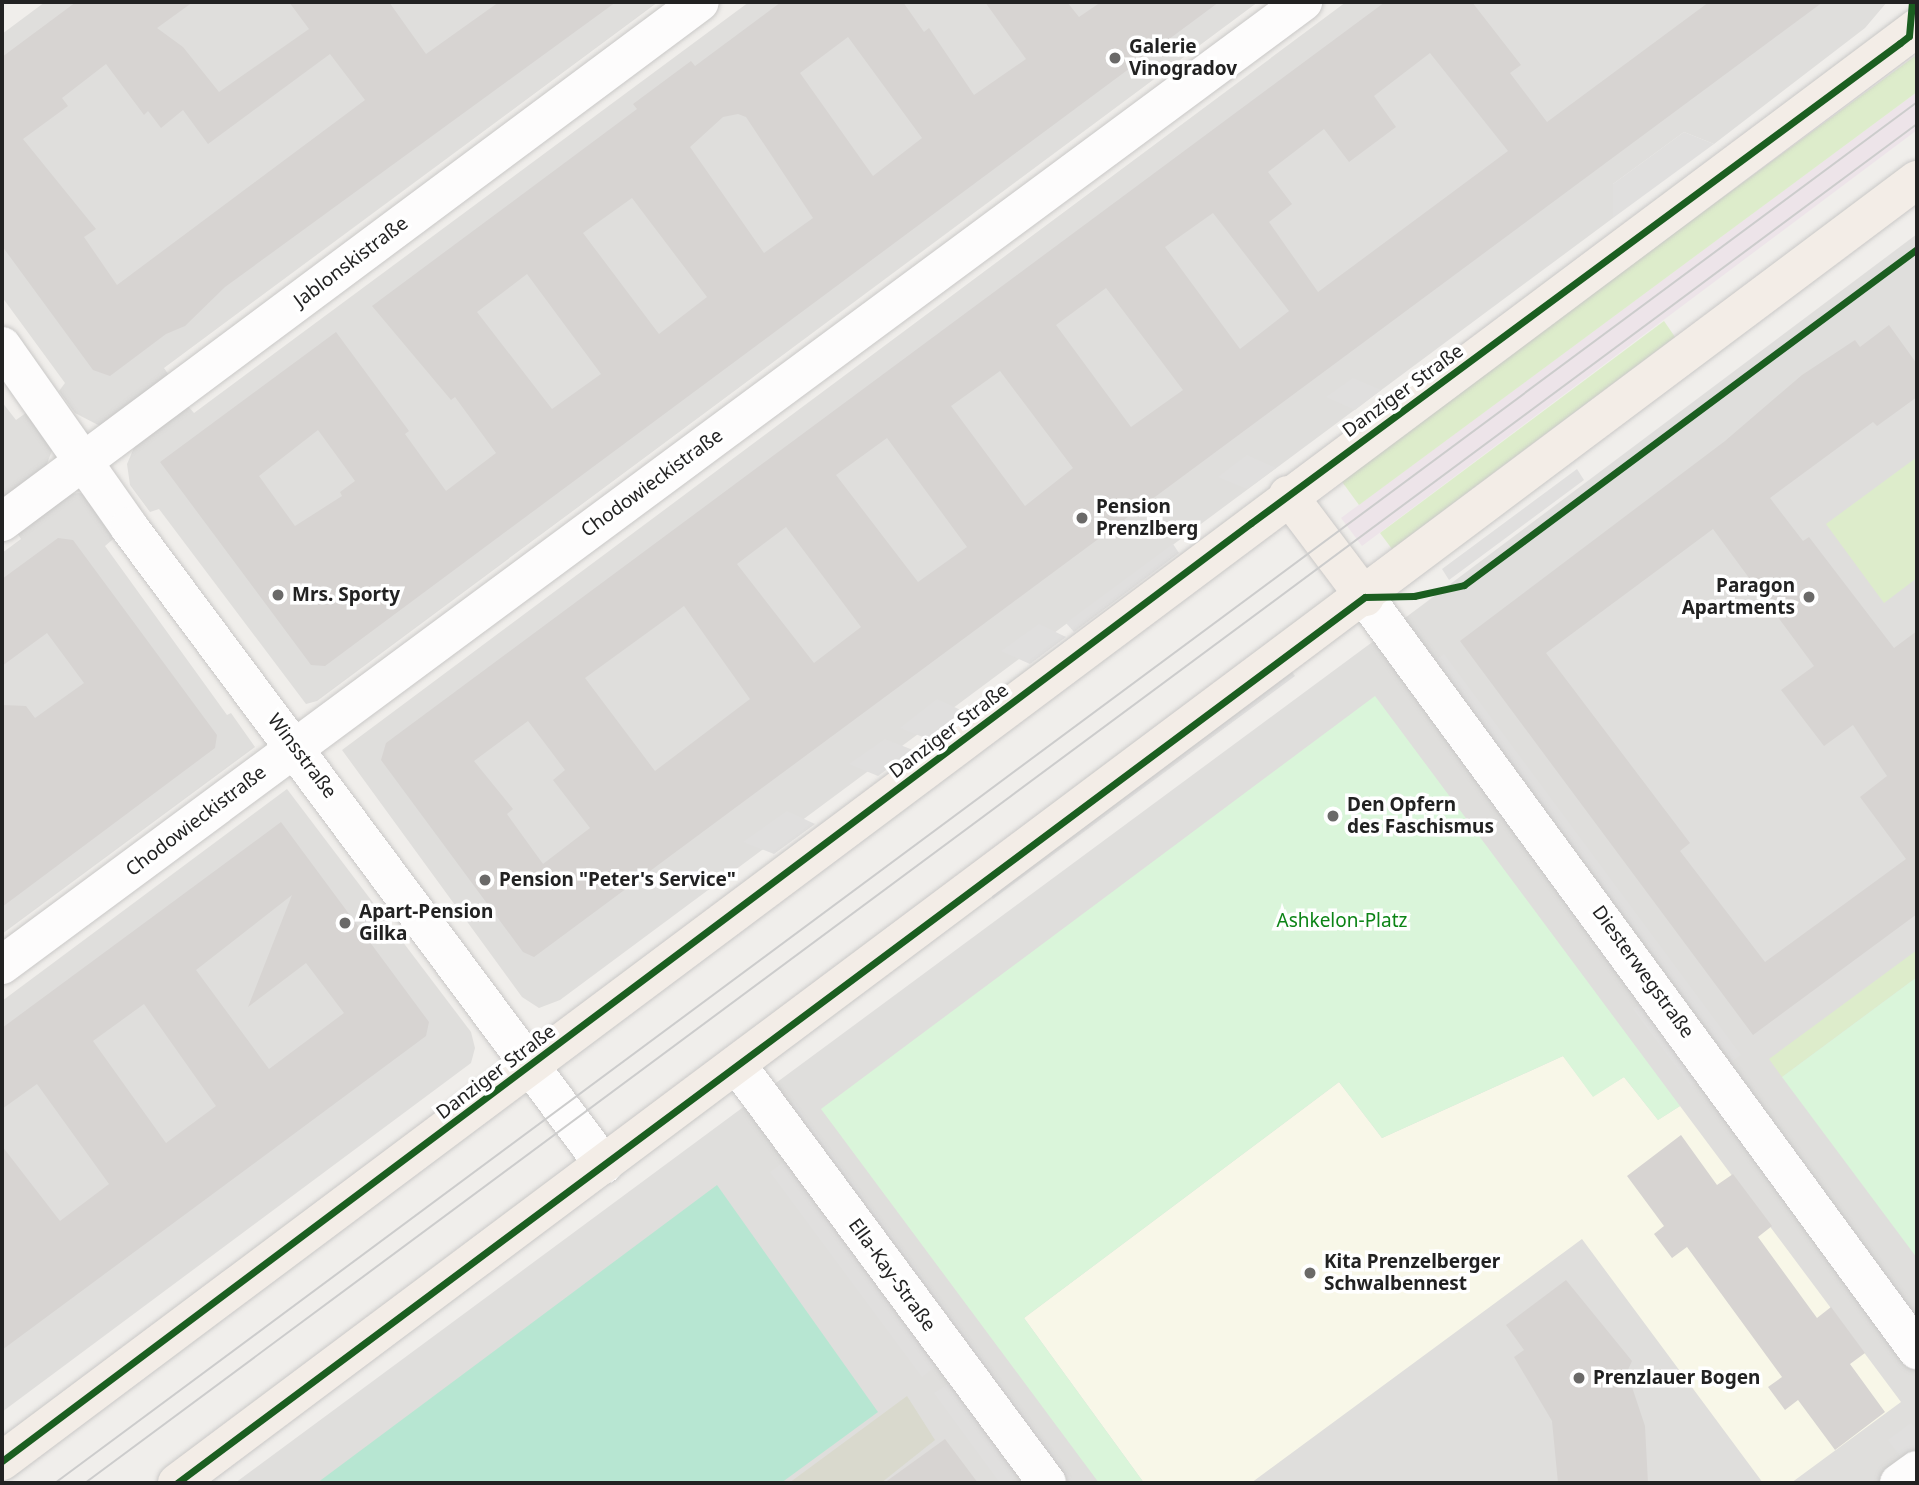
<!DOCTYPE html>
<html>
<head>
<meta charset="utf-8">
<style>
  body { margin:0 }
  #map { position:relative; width:1919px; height:1485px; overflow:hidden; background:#f0eeeb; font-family:"Noto Sans",sans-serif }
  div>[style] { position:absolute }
  .residential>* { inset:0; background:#dfdedc }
  .industrial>* { inset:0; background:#ede4e9 }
  .education>* { inset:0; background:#f8f7e8 }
  .construction>* { inset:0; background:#d9d9cd }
  .grass>* { inset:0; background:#ddeccb }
  .park>* { inset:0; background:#daf5da }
  .pitch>* { inset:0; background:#b7e6d2 }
  .parking>* { inset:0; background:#e0dfde }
  .building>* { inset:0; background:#d7d4d2 }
  .roads { filter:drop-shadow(0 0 2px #c9c8c7) drop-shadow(0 0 2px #c9c8c7) }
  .minor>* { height:38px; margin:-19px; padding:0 19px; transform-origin:19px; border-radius:19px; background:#fdfcfc }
  .primary>* { height:38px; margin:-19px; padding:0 19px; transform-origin:19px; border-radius:19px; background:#f3ede7 }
  .tram>* { height:2px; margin:-1px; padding:0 1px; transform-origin:1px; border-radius:1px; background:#ccc }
  .cycleway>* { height:7px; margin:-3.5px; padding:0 3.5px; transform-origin:3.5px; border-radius:3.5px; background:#1b5e20 }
  .dots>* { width:19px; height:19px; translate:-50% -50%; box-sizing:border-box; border:4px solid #fff; border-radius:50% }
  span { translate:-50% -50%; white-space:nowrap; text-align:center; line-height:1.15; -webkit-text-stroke:7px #fff; paint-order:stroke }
  .poi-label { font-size:19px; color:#222; font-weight:700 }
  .left { translate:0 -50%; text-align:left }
  .right { translate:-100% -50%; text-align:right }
  .street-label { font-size:19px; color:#222 }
  .park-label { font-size:19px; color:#0c8416 }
  .frame { position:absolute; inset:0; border:4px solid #222; pointer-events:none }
</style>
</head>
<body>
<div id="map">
  <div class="residential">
    <i style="clip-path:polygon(45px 2px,658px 2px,164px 368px,171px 378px,100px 426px,75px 413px,59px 391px,65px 383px,2px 297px,2px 34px)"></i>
    <i style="clip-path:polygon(749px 2px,1258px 2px,317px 701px,306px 704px,159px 509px,150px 512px,130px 485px,127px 464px,136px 443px,186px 404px,194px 413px)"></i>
    <i style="clip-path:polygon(1346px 2px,1887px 2px,1865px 28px,1714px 144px,1684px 132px,1613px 184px,1613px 218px,560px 1000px,539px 1008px,522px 997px,342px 750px)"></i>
    <i style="clip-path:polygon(1917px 234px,1917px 1483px,235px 1483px,1417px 609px)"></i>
    <i style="clip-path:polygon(2px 402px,16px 420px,30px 410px,53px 448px,45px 469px,2px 503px)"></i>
    <i style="clip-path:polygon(80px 493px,92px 496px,125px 529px,105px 546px,227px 715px,231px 713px,255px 747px,2px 934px,2px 553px,21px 539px,16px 531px,67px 494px)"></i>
    <i style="clip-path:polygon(287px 789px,471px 1032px,475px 1048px,471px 1063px,2px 1412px,2px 1001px)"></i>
  </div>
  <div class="industrial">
    <i style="clip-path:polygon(1917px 92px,1917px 130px,1362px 546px,1341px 518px)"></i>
  </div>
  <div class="education">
    <i style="clip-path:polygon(1563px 1056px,1593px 1096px,1624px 1077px,1658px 1120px,1680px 1106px,1901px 1402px,1791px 1483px,1763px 1483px,1582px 1239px,1251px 1483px,1144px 1483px,1024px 1318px,1339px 1082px,1382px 1138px)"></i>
  </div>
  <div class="construction">
    <i style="clip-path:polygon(907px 1396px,935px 1440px,881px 1483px,789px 1483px)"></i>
  </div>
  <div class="grass">
    <i style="clip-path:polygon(1915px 56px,1917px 92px,1359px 505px,1340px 479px)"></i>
    <i style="clip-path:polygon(1664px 321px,1675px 337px,1392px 549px,1380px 533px)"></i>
    <i style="clip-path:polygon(1917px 457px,1917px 578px,1884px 603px,1826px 524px)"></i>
    <i style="clip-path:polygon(1917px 950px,1917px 977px,1782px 1077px,1769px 1059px)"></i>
  </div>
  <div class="park">
    <i style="clip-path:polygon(1375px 696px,1680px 1106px,1658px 1120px,1624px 1077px,1593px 1097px,1563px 1056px,1382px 1138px,1339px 1082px,1024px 1318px,1144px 1483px,1099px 1483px,821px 1109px)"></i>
    <i style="clip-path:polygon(1917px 977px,1917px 1258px,1782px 1077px)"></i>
  </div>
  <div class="pitch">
    <i style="clip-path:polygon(717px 1185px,878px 1412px,781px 1483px,317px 1483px)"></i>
  </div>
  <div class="parking">
    <i style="clip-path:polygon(1684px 132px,1714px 144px,1613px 218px,1613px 184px)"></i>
    <i style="clip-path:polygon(1353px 378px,1381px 390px,1355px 410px,1326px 397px)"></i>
    <i style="clip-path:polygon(1247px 455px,1276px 468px,1247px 489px,1218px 477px)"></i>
    <i style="clip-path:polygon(1577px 469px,1584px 480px,1449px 580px,1442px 569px)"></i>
    <i style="clip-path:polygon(1173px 544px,1179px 553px,1074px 632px,1066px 623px)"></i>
    <i style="clip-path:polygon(1039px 624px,1066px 637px,1030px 664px,1001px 651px)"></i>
    <i style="clip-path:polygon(1444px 654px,1741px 1055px,1732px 1061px,1436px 660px)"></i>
    <i style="clip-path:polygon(1288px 667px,1295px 676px,993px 899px,987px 891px)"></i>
    <i style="clip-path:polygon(937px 699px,965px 712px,928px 739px,900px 728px)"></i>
    <i style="clip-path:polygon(885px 739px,913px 750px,878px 776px,849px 764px)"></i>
    <i style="clip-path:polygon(787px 811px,815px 824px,774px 854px,743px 842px)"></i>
    <i style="clip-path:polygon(1642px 1003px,1699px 1080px,1691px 1086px,1633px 1009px)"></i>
    <i style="clip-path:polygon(794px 1102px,1075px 1483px,1062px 1483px,786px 1108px)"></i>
    <i style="clip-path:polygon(788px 1159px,940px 1363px,922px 1377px,770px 1172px)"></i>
    <i style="clip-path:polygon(951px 1382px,1021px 1474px,1009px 1483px,1000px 1483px,934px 1393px)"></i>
    <i style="clip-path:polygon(1911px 1423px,1917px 1431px,1917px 1450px,1904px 1461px,1888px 1440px)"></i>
  </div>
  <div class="building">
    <i style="clip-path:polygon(evenodd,76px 2px,193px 2px,157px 28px,183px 47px,219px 92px,309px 29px,289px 2px,389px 2px,426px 54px,499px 2px,616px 2px,225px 287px,185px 326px,166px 334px,110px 376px,93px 370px,2px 246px,2px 57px,76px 2px,330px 54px,365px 100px,117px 285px,84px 237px,96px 229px,23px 139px,68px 106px,62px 98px,106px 64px,144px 115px,148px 111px,161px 128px,183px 110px,208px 144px,330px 54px)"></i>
    <i style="clip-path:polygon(evenodd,781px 2px,903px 2px,924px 32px,929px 28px,974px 95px,1026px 59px,985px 2px,1067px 2px,1079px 17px,1101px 2px,1219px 2px,325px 666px,311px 665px,160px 462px,336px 332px,409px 431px,405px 434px,446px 491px,496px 453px,455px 397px,451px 400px,372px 306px,637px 109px,633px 104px,691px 61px,695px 66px,781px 2px,848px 37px,922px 138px,873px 176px,800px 73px,848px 37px,781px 2px,738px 114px,746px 117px,813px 218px,764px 253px,690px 147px,723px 117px,738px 114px,781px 2px,632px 198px,707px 297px,659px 334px,583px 233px,632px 198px,781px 2px,527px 274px,601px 374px,552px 409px,477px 312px,527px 274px,781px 2px,318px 430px,355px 481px,340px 492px,342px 496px,295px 526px,259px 476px,318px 430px)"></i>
    <i style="clip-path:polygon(evenodd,1385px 2px,1472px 2px,1521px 65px,1510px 73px,1547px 122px,1709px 2px,1823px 2px,534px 957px,523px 952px,381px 760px,386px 743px,1385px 2px,1430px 53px,1508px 151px,1318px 292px,1269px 222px,1292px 204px,1268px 172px,1324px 129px,1349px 162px,1396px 127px,1374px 96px,1430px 53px,1385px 2px,1213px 213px,1289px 311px,1240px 349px,1165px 247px,1213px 213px,1385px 2px,1106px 288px,1183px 390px,1131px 427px,1056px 325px,1106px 288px,1385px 2px,1000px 371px,1073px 468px,1025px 506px,951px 406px,1000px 371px,1385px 2px,887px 438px,967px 547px,918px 582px,836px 475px,887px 438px,1385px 2px,786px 527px,861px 627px,814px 663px,737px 564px,786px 527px,1385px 2px,684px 606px,750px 699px,655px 771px,585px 678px,684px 606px,1385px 2px,528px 721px,565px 770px,553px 780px,590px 828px,543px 864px,507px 814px,513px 809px,474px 761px,528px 721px)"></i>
    <i style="clip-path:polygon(evenodd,1889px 325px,1917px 364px,1917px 397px,1877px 426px,1873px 422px,1770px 498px,1803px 541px,1809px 537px,1894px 648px,1917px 631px,1917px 914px,1753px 1035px,1460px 641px,1725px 441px,1802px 375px,1855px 340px,1860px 347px,1889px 325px,1713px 529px,1814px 666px,1781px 690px,1824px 746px,1853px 725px,1887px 776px,1860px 797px,1906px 859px,1765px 962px,1680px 851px,1690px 843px,1546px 653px,1713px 529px)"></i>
    <i style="clip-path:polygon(58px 538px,73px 540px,217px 735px,215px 748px,2px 907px,2px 705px,26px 706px,35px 718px,84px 683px,47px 633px,2px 666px,2px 579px)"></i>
    <i style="clip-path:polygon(evenodd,281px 822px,429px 1022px,426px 1036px,2px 1350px,2px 1146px,60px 1221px,109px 1184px,37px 1084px,2px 1109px,2px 1028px,281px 822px,292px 895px,248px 1007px,306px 963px,344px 1013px,269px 1069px,196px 970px,292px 895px,281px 822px,144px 1004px,216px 1106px,166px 1143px,93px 1041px,144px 1004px)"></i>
    <i style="clip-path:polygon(1681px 1135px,1717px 1185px,1733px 1174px,1772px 1226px,1758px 1237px,1817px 1318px,1831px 1307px,1865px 1353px,1850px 1364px,1885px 1412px,1835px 1450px,1798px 1400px,1785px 1410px,1768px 1387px,1782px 1377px,1687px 1247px,1672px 1258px,1654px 1234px,1664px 1226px,1627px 1176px)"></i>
    <i style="clip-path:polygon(1566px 1280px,1632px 1361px,1627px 1372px,1645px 1426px,1648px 1483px,1558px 1483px,1552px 1421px,1514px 1357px,1524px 1350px,1506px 1325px)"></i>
    <i style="clip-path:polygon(945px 1439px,978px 1483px,884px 1483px)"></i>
  </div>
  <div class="roads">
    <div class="minor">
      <i style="left:2px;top:346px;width:221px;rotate:54.9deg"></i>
      <i style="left:129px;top:527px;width:795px;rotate:53.33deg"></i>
      <i style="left:2px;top:522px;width:870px;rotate:-36.69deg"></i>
      <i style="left:1365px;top:597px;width:934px;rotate:53.76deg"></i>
      <i style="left:2px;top:965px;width:1619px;rotate:-36.51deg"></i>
      <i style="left:738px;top:1066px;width:519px;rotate:53.46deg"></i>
      <i style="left:1899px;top:1483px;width:22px;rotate:-36deg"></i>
    </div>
    <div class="primary">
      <i style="left:1288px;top:495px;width:128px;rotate:53deg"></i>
      <i style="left:2px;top:1461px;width:2392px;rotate:-36.81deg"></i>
      <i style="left:177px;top:1483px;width:2174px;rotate:-36.83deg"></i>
    </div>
  </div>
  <div class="tram">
    <i style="left:55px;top:1483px;width:2318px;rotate:-36.56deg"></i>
    <i style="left:85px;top:1483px;width:2281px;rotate:-36.57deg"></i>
  </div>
  <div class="cycleway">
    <i style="left:2px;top:1461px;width:1562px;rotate:-36.91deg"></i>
    <i style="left:1251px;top:523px;width:807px;rotate:-36.49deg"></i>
    <i style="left:1900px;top:43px;width:11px;rotate:-38deg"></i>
    <i style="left:1909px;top:36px;width:34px;rotate:-85deg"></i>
    <i style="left:177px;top:1483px;width:1482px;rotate:-36.72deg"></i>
    <i style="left:1365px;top:597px;width:49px;rotate:-1.2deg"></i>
    <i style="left:1414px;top:596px;width:51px;rotate:-12.4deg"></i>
    <i style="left:1464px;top:585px;width:564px;rotate:-36.57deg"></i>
  </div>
  <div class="dots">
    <i style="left:1115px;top:58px;background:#6a6968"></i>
    <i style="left:1082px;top:518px;background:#6a6968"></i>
    <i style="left:278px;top:595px;background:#6a6968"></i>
    <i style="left:1809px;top:597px;background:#6a6968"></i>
    <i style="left:1333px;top:816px;background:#6a6968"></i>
    <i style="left:485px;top:880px;background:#6a6968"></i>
    <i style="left:345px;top:923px;background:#6a6968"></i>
    <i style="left:1310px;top:1273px;background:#6a6968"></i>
    <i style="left:1579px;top:1378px;background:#6a6968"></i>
  </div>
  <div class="poi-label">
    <span class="left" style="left:1129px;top:58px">Galerie<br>Vinogradov</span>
    <span class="left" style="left:1096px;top:518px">Pension<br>Prenzlberg</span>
    <span class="right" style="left:1795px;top:597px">Paragon<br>Apartments</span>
    <span class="left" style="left:292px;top:595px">Mrs. Sporty</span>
    <span class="left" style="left:1347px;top:816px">Den Opfern<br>des Faschismus</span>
    <span class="left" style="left:499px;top:880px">Pension "Peter's Service"</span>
    <span class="left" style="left:359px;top:923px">Apart-Pension<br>Gilka</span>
    <span class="left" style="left:1324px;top:1273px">Kita Prenzelberger<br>Schwalbennest</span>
    <span class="left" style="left:1593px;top:1378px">Prenzlauer Bogen</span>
  </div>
  <div class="street-label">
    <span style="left:351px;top:262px;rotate:-37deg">Jablonskistraße</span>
    <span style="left:1403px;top:391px;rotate:-36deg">Danziger Straße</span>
    <span style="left:652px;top:483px;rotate:-36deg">Chodowieckistraße</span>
    <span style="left:949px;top:731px;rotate:-37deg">Danziger Straße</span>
    <span style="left:302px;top:756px;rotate:53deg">Winsstraße</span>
    <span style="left:196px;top:821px;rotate:-37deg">Chodowieckistraße</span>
    <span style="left:1643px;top:972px;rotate:54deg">Diesterwegstraße</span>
    <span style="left:496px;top:1072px;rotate:-37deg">Danziger Straße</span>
    <span style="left:892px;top:1275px;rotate:54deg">Ella-Kay-Straße</span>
  </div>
  <div class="park-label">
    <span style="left:1342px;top:921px">Ashkelon-Platz</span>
  </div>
  <div class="frame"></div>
</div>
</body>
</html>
